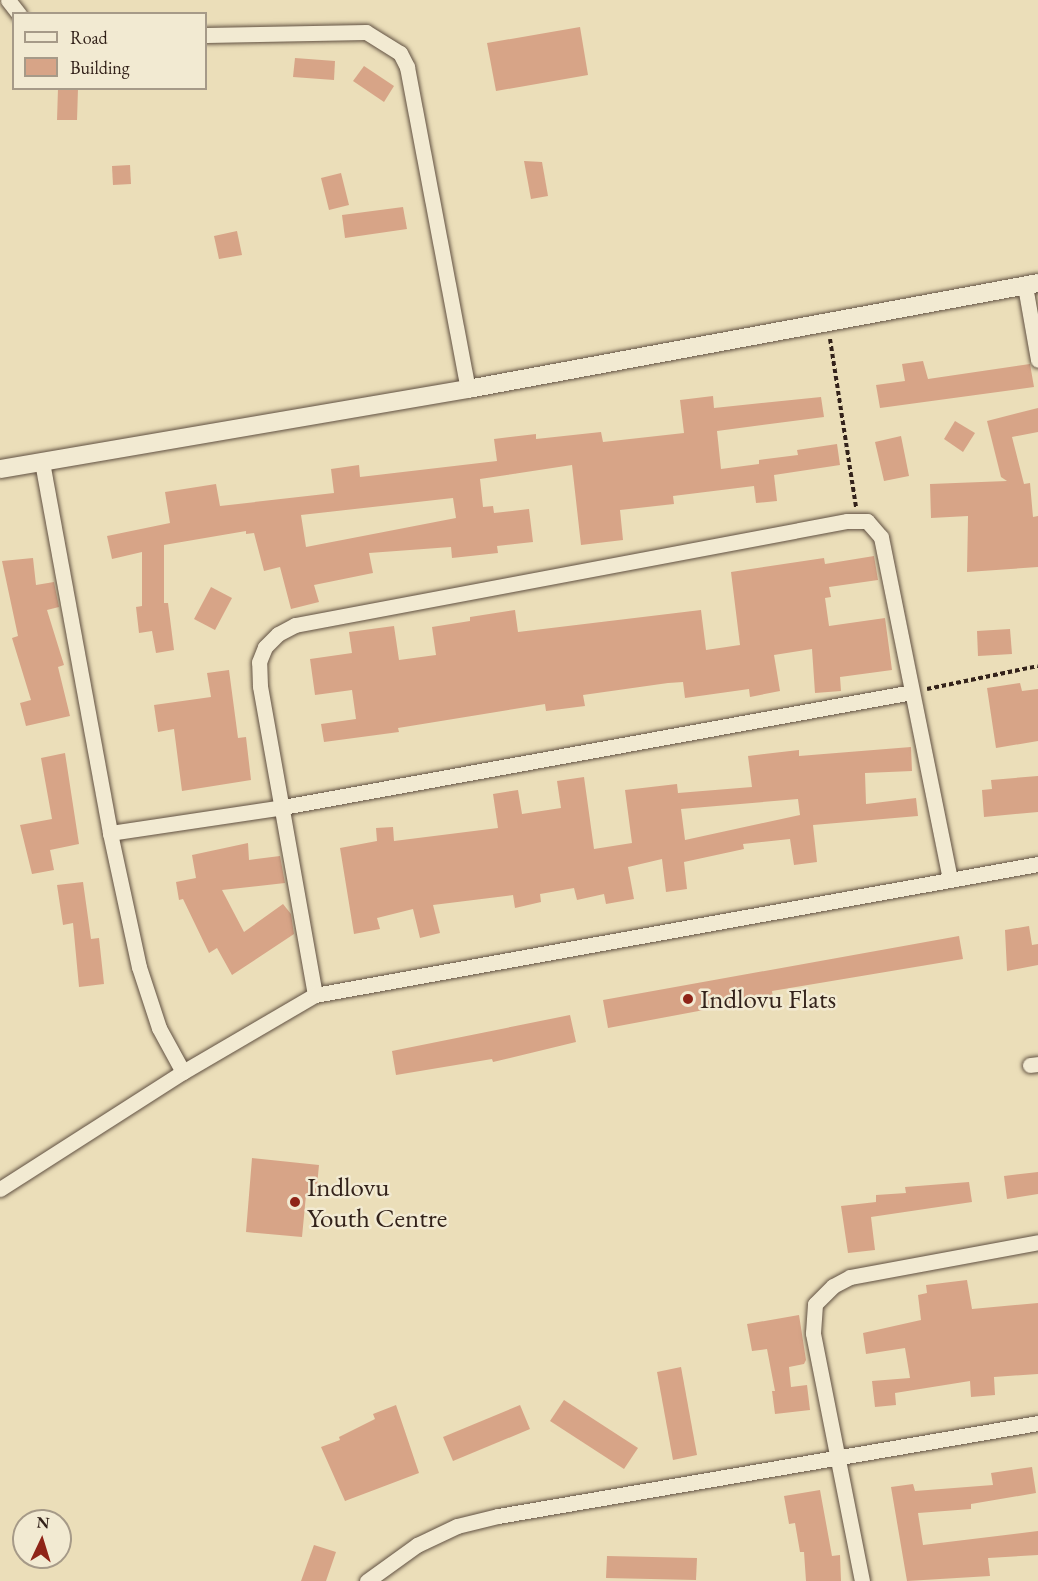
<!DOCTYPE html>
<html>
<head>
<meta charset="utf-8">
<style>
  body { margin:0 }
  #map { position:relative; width:1038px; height:1581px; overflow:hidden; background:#ebdeb9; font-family:"EB Garamond",serif }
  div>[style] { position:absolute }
  .building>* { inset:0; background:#d7a487 }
  .path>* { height:4px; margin-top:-2px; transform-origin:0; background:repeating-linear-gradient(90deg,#33221a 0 4.5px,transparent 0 7.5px) }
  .roads { filter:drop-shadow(0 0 2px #615142) drop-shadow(0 0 2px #615142) }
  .minor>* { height:15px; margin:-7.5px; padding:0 7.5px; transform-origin:7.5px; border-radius:7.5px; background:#f2ead2 }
  .tertiary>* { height:18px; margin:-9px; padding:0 9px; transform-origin:9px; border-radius:9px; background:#f2ead2 }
  .dots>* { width:16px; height:16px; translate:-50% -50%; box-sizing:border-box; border:3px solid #f2ead2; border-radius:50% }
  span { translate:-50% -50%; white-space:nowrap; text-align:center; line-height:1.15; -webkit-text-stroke:5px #f2ead2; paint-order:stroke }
  .poi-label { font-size:27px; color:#33221a }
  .left { translate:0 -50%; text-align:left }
  .legend { position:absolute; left:12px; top:12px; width:195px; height:78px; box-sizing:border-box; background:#f2ead2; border:2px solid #a69a88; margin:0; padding:8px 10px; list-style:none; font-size:18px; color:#33221a }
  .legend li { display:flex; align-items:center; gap:12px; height:30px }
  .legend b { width:30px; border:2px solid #a69a88 }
  .north { position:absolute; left:12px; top:1509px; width:60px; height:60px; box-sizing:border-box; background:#f2ead2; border:2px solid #a69a88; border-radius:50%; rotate:4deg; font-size:16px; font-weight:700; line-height:24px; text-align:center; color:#33221a }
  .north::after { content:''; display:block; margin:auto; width:21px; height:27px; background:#8f2418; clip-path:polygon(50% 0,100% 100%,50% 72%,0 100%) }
</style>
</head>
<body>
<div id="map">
  <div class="building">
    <i style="clip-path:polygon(580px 27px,588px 75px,496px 91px,487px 43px)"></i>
    <i style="clip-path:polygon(295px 58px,335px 61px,334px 80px,293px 77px)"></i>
    <i style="clip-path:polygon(364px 66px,394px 86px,384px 102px,353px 81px)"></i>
    <i style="clip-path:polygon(58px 88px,78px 88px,77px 120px,57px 120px)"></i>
    <i style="clip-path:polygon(524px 161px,542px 162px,548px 196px,531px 199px)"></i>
    <i style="clip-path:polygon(130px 165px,131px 184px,113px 185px,112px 166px)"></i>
    <i style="clip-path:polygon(341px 173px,349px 205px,329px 210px,321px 178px)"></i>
    <i style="clip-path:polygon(403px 207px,407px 229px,345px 238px,342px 215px)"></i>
    <i style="clip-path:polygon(237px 231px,242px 255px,219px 259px,214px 236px)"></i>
    <i style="clip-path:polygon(923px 361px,928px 379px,1030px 364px,1034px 387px,880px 408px,876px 385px,905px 381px,902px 364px)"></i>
    <i style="clip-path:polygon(evenodd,713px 396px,714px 408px,821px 397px,824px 417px,717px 431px,721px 469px,759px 464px,759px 460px,798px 455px,797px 450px,837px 444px,840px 465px,774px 475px,777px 501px,756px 503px,754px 486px,673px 496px,674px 504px,620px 510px,623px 540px,581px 545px,572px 465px,480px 479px,483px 507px,493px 506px,494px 513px,529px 509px,533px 542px,497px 546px,498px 553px,452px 558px,451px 547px,369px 553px,373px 573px,314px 585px,319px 602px,291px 609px,280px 567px,264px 571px,254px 533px,246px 534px,246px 531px,164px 545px,164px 603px,168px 603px,174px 650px,156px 653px,152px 631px,139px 633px,136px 607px,142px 606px,142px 552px,112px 559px,107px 536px,170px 523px,165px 492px,216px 484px,220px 506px,334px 493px,331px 469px,359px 465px,360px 477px,497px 461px,494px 439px,536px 434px,536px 439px,601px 432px,603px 442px,684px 433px,680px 400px,713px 396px,453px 498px,456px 518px,306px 547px,301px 515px,453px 498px)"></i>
    <i style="clip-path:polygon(1038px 408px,1038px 432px,1012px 437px,1024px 484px,1030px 483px,1033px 517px,1038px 516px,1038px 567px,967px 572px,968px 516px,931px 518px,930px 484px,1007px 481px,1001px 477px,987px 421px)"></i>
    <i style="clip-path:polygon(955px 421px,975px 433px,963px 452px,944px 439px)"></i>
    <i style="clip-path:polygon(901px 436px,909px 476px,884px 481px,875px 442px)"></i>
    <i style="clip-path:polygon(874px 556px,878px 580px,829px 587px,831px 597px,825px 598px,829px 626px,885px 618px,892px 670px,840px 677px,841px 691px,815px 693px,812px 649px,774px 655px,780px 691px,750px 697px,749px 689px,685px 698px,683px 682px,668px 683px,583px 695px,585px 706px,546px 711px,545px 704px,398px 728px,399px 732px,324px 742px,321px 724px,356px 719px,352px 690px,315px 695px,310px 659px,352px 653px,349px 632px,394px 626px,399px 660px,436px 655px,432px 627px,470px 621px,470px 617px,515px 610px,518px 632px,701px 610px,706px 650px,740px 645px,731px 572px,824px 558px,825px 564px)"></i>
    <i style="clip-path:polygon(33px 558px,36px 585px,54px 582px,59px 607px,47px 610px,64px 665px,58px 667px,70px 716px,26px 726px,20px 703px,31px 700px,12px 638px,18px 636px,2px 561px)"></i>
    <i style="clip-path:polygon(211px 587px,232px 598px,215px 630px,194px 619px)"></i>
    <i style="clip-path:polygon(1010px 629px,1012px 654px,978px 656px,977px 631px)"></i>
    <i style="clip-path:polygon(229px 670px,238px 738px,246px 737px,251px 780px,182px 791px,174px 729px,158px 732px,154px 705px,211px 697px,207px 673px)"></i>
    <i style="clip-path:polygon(1020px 683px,1022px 691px,1038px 689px,1038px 741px,996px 748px,987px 688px)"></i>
    <i style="clip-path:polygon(evenodd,911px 747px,912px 771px,865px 773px,866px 804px,916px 798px,918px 816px,813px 825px,817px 862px,794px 865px,790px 839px,743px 844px,744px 849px,684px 862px,687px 889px,666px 892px,662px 859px,628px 867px,634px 899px,606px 904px,604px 894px,577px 900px,574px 888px,540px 894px,541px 902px,515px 908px,513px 895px,433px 905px,440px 933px,420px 938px,413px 909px,377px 918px,380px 929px,354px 934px,340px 848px,377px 841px,376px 828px,393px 827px,394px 841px,498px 828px,493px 794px,518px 790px,522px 814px,561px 808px,557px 781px,584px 777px,594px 849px,632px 843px,625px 790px,677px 784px,678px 793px,752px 787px,748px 756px,799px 750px,799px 756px,911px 747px,798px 799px,800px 815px,685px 840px,681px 809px,798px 799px)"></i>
    <i style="clip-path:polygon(65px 753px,79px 844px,50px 850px,54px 870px,32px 874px,20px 825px,52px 819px,41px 758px)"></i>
    <i style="clip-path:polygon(1038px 776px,1038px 812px,984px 817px,982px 790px,992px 789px,991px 780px)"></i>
    <i style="clip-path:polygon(248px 843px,249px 860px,280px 856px,285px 883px,222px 890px,244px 932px,283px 904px,291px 914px,294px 934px,232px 975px,217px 948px,209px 953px,183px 899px,179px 900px,176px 882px,196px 878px,192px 855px)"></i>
    <i style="clip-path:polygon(83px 882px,91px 939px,99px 938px,104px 984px,79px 987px,73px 923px,63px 925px,57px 885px)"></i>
    <i style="clip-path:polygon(1029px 926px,1032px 945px,1038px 944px,1038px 965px,1007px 971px,1005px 930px)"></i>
    <i style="clip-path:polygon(959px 936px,963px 959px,772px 991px,773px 997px,608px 1028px,603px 1000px)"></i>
    <i style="clip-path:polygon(570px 1015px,576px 1042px,493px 1062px,492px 1059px,396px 1075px,392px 1051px)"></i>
    <i style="clip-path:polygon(252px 1158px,319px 1165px,316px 1196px,306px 1195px,302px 1237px,246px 1232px)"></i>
    <i style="clip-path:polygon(1038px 1172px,1038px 1194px,1007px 1199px,1004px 1176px)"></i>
    <i style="clip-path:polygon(969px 1182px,972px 1202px,871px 1217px,875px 1250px,848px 1253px,841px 1206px,876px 1202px,876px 1195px,906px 1193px,905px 1187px)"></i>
    <i style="clip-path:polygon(967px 1280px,972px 1309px,1038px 1303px,1038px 1374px,994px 1377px,995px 1395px,971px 1397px,970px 1381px,895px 1393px,896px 1405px,875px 1407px,872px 1381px,910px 1378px,905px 1348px,866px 1354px,863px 1333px,921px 1320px,918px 1295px,927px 1293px,926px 1285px)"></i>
    <i style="clip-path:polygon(799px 1315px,806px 1360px,804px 1364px,789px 1367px,791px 1387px,807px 1385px,810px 1410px,775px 1414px,772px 1391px,775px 1391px,767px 1349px,752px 1351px,747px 1324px)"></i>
    <i style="clip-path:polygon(681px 1367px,697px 1455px,673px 1460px,657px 1372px)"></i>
    <i style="clip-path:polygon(564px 1400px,638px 1448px,624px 1469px,550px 1421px)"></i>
    <i style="clip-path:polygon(396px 1405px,419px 1473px,345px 1501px,321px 1447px,340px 1440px,339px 1437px,375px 1419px,373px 1414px)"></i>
    <i style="clip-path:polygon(520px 1405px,530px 1429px,453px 1461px,443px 1437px)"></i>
    <i style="clip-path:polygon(1032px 1467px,1036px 1493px,971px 1504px,971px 1509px,918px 1513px,923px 1545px,1038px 1531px,1038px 1555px,988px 1558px,990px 1576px,907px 1581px,891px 1487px,913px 1484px,915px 1491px,993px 1485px,991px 1473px)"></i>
    <i style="clip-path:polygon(820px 1490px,832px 1556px,840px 1555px,841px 1581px,806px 1581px,804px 1552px,800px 1552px,795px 1523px,789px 1524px,784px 1496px)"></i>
    <i style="clip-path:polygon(314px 1545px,336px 1552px,326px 1581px,301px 1581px)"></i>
    <i style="clip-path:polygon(607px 1556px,697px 1558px,696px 1580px,606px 1578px)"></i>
  </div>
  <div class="path">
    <i style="left:830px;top:339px;width:170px;rotate:81.2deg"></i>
    <i style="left:927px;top:689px;width:113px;rotate:-11.7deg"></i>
  </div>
  <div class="roads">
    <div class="minor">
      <i style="left:8px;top:0;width:18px;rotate:52deg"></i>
      <i style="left:206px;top:35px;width:160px;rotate:-1.1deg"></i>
      <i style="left:366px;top:32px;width:40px;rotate:32deg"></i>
      <i style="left:400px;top:53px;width:16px;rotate:63deg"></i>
      <i style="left:407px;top:67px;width:328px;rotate:79.3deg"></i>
      <i style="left:1025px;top:286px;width:75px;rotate:80deg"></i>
      <i style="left:42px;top:462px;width:377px;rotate:79.6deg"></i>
      <i style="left:110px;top:833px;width:137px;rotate:77.8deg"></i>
      <i style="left:139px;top:967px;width:64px;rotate:71.8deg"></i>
      <i style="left:159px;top:1028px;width:50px;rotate:61.4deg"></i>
      <i style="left:110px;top:833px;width:175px;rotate:-8.5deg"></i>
      <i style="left:283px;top:807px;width:639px;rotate:-10.36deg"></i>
      <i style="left:315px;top:995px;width:314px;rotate:-100.1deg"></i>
      <i style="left:260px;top:686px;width:24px;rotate:-92deg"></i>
      <i style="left:259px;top:662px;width:16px;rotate:-68deg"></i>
      <i style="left:265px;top:647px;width:18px;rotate:-45deg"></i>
      <i style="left:278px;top:634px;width:19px;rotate:-28deg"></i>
      <i style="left:295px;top:625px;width:562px;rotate:-10.67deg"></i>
      <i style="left:847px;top:521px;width:20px"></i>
      <i style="left:867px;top:521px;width:21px;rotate:49deg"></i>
      <i style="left:881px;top:537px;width:349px;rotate:78.6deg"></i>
      <i style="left:1030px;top:1065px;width:8px;rotate:-7deg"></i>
      <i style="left:0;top:1189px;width:217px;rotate:-32.6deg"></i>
      <i style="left:183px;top:1072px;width:153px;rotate:-30.3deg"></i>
      <i style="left:315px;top:995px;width:735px;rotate:-10.27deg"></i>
      <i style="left:367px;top:1581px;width:62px;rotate:-35.8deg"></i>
      <i style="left:417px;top:1545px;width:44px;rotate:-25.4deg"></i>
      <i style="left:457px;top:1526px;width:42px;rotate:-13.7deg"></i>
      <i style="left:498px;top:1516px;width:548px;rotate:-9.77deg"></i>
      <i style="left:862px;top:1581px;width:253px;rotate:-101.2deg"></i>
      <i style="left:813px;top:1333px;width:29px;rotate:-86deg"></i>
      <i style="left:815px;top:1304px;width:25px;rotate:-45deg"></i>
      <i style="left:833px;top:1286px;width:19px;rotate:-28deg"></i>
      <i style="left:850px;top:1277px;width:191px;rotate:-10.5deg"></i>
    </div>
    <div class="tertiary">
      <i style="left:0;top:469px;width:475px;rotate:-9.7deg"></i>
      <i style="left:468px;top:389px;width:580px;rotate:-10.53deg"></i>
    </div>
  </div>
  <div class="dots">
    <i style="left:688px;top:999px;background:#8f2418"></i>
    <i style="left:295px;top:1202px;background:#8f2418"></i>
  </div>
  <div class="poi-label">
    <span class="left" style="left:700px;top:999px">Indlovu Flats</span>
    <span class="left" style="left:307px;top:1202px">Indlovu<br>Youth Centre</span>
  </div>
  <ul class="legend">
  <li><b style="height:8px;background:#f2ead2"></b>Road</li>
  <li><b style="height:16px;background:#d7a487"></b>Building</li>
  </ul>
  <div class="north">N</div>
</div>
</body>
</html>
